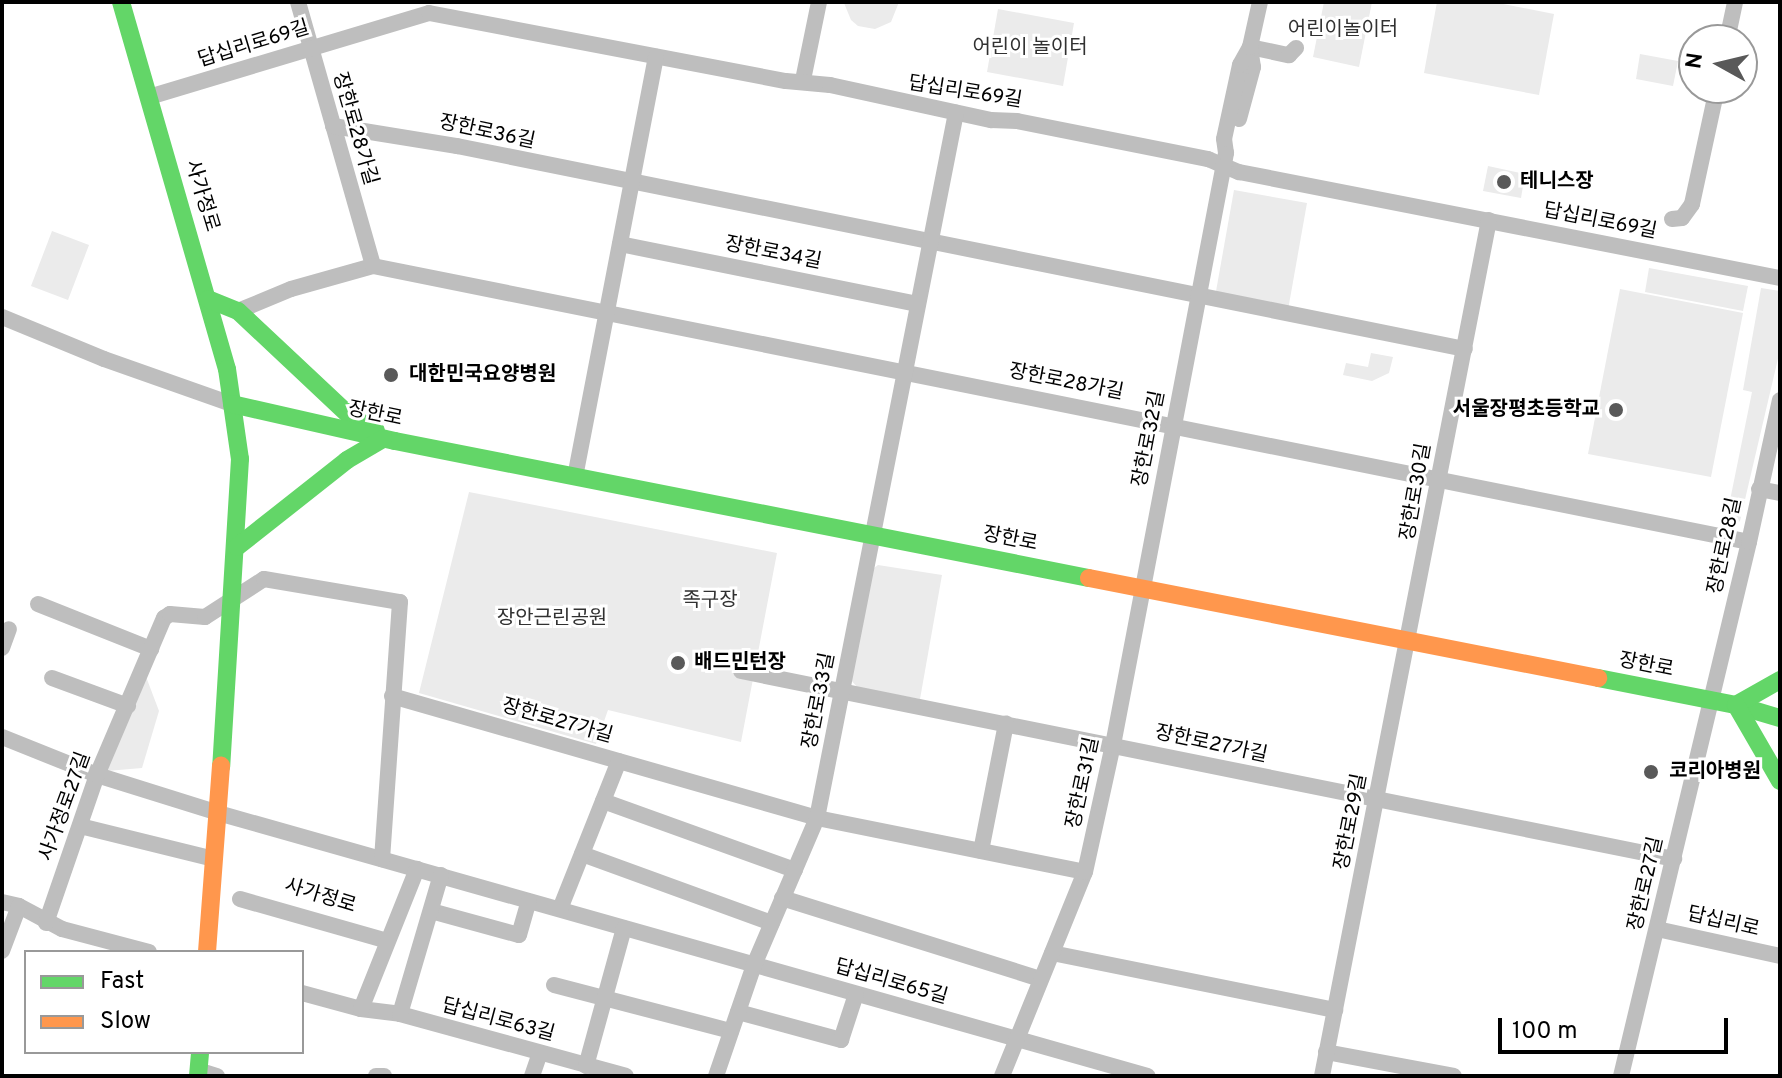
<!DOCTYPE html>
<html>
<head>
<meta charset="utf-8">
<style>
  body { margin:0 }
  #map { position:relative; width:1782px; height:1078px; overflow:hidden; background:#fff; font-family:Overpass,"Noto Sans KR",sans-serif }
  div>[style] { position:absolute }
  .green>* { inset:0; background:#ebebeb }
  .street>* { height:16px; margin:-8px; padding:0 8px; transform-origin:8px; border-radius:8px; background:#bebebe }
  .fast>* { height:18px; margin:-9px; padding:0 9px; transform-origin:9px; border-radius:9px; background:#63d668 }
  .slow>* { height:18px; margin:-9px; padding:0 9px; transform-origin:9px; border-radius:9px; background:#ff974d }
  .dots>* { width:22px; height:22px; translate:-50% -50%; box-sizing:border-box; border:4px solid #fff; border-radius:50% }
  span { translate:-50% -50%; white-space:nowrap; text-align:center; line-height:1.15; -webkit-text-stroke:6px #fff; paint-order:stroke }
  .park-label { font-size:20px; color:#313131 }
  .street-label { font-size:20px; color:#000 }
  .poi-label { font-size:20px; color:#000; font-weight:700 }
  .left { translate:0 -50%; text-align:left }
  .right { translate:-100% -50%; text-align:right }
  .frame { position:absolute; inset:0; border:4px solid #000; pointer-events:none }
  .legend { position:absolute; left:24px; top:950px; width:280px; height:104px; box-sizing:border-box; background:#fff; border:2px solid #999; margin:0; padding:10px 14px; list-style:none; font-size:24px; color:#000 }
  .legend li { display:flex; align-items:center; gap:16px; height:40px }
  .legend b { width:40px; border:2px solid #999 }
  .north { position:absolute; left:1678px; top:24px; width:80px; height:80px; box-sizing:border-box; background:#fff; border:2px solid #999; border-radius:50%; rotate:278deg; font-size:22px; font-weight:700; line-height:32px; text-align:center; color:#000 }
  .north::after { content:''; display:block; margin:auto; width:28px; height:36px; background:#595959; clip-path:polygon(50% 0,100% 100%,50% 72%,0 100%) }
  .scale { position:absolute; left:1498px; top:1018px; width:230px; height:36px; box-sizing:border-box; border:4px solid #000; border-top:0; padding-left:10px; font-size:24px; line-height:28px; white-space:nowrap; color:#000; -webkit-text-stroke:6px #fff; paint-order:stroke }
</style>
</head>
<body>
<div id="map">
  <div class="green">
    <i style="clip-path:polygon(899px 2px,891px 22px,875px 29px,858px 26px,851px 20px,844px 3px)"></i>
    <i style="clip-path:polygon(1324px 2px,1372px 2px,1359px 67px,1313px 57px)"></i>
    <i style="clip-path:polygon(1437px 2px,1493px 2px,1554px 14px,1539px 95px,1424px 73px)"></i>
    <i style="clip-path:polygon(998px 9px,1074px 23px,1063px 86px,987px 72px)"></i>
    <i style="clip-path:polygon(1640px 54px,1678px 61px,1673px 86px,1636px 79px)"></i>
    <i style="clip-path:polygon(1488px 166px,1525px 174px,1521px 198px,1483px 191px)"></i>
    <i style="clip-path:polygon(1234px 190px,1307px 203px,1288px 310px,1215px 297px)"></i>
    <i style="clip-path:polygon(52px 231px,89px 245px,68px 300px,31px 286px)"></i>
    <i style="clip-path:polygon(1649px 268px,1748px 286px,1743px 311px,1645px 292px)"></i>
    <i style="clip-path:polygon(1761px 288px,1780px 291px,1780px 350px,1740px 521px,1732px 527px,1725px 525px,1752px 392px,1743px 390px)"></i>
    <i style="clip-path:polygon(1620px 289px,1743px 313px,1711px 477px,1588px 454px)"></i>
    <i style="clip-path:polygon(1371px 353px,1393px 357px,1389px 373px,1372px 381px,1343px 375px,1346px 363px,1368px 367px)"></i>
    <i style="clip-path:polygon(469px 492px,777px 553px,741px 742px,608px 710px,596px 744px,419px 693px)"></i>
    <i style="clip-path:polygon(878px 565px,942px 575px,920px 699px,858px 688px,850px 679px,870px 571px)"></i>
    <i style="clip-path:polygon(145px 674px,159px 711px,142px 768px,107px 771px)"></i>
  </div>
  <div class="street">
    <i style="left:298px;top:2px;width:274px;rotate:74.1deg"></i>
    <i style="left:1727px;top:40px;width:39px;rotate:-78deg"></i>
    <i style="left:1250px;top:47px;width:40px;rotate:12deg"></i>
    <i style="left:1289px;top:55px;width:10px;rotate:-45deg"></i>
    <i style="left:803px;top:80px;width:80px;rotate:-78.4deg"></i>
    <i style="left:149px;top:97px;width:292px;rotate:-16.7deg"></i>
    <i style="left:429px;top:13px;width:363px;rotate:10.8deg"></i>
    <i style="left:786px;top:81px;width:44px;rotate:5.2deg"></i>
    <i style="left:830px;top:85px;width:165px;rotate:12.3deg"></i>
    <i style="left:991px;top:120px;width:26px;rotate:2deg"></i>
    <i style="left:1017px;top:121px;width:195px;rotate:11.3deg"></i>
    <i style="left:1208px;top:159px;width:34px;rotate:23deg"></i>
    <i style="left:1239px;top:172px;width:551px;rotate:11.09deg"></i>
    <i style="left:1239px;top:119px;width:54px;rotate:-74.9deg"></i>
    <i style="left:1253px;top:67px;width:20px;rotate:-99deg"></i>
    <i style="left:333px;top:126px;width:126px;rotate:9.2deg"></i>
    <i style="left:457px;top:146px;width:1028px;rotate:11.39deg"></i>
    <i style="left:1672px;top:219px;width:10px;rotate:-6deg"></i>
    <i style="left:1682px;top:218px;width:17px;rotate:-54deg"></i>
    <i style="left:1692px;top:204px;width:119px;rotate:-77.8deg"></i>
    <i style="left:620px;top:244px;width:304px;rotate:11.4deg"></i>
    <i style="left:238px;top:311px;width:57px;rotate:-22.5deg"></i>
    <i style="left:291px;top:289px;width:85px;rotate:-15.7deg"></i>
    <i style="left:373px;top:266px;width:1403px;rotate:11.34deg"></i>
    <i style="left:2px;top:317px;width:110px;rotate:22.4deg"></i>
    <i style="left:104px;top:359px;width:136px;rotate:19.4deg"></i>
    <i style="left:575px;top:477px;width:428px;rotate:-79.1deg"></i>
    <i style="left:1759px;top:489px;width:21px;rotate:11deg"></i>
    <i style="left:38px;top:604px;width:122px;rotate:21.7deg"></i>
    <i style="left:2px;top:648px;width:20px;rotate:-70deg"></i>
    <i style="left:741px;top:671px;width:952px;rotate:11.39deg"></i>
    <i style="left:52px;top:678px;width:81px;rotate:20.2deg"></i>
    <i style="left:392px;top:696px;width:442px;rotate:16deg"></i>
    <i style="left:817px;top:818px;width:273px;rotate:11.4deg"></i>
    <i style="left:2px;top:737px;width:102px;rotate:21.8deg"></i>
    <i style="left:97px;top:775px;width:127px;rotate:17.4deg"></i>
    <i style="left:218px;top:813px;width:966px;rotate:15.79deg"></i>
    <i style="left:603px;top:801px;width:204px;rotate:19.8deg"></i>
    <i style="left:80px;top:826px;width:138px;rotate:13.8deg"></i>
    <i style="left:981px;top:851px;width:130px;rotate:-78.9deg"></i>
    <i style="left:582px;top:854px;width:202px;rotate:20deg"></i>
    <i style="left:782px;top:898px;width:271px;rotate:17.4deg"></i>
    <i style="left:240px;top:899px;width:153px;rotate:15.9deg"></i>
    <i style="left:2px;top:902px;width:17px;rotate:13deg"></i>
    <i style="left:19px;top:906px;width:49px;rotate:28.1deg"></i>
    <i style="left:62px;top:929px;width:90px;rotate:14.8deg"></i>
    <i style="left:560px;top:909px;width:159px;rotate:-68.3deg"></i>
    <i style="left:431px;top:911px;width:91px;rotate:15.3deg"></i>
    <i style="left:519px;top:935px;width:35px;rotate:-74deg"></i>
    <i style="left:46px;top:923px;width:157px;rotate:-71deg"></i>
    <i style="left:97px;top:775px;width:171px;rotate:-66.9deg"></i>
    <i style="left:164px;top:618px;width:7px;rotate:-34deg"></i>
    <i style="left:170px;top:614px;width:35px;rotate:5deg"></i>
    <i style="left:205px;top:617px;width:70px;rotate:-32.8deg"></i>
    <i style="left:264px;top:579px;width:138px;rotate:9.6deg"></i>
    <i style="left:400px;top:602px;width:258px;rotate:94deg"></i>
    <i style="left:1657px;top:929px;width:126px;rotate:12.4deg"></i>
    <i style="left:2px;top:951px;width:48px;rotate:-69.3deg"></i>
    <i style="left:1052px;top:953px;width:289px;rotate:11.4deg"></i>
    <i style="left:554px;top:985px;width:183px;rotate:14.6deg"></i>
    <i style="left:302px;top:993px;width:61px;rotate:15.2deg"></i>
    <i style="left:361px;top:1009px;width:39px;rotate:7deg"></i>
    <i style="left:400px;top:1014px;width:234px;rotate:15.3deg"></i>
    <i style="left:361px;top:1009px;width:151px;rotate:-68.2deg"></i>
    <i style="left:738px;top:1012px;width:107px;rotate:15.2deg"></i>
    <i style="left:841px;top:1040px;width:48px;rotate:-71.9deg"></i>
    <i style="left:400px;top:1014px;width:145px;rotate:-73.6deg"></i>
    <i style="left:1326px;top:1052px;width:130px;rotate:10.6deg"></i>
    <i style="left:586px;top:1066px;width:143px;rotate:-74.6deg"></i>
    <i style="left:198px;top:1070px;width:20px;rotate:18deg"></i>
    <i style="left:376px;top:1076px;width:8px"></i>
    <i style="left:532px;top:1076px;width:24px;rotate:-71deg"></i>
    <i style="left:716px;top:1076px;width:117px;rotate:-71.1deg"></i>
    <i style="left:754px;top:965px;width:160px;rotate:-66.8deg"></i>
    <i style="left:817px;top:818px;width:719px;rotate:-78.85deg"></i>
    <i style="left:1002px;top:1076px;width:220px;rotate:-67.9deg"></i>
    <i style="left:1085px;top:872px;width:130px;rotate:-77.6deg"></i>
    <i style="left:1113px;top:745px;width:603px;rotate:-79.19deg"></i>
    <i style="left:1226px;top:153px;width:14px;rotate:-98deg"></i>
    <i style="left:1224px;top:139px;width:76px;rotate:-77.8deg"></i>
    <i style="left:1240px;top:65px;width:21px;rotate:-61deg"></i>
    <i style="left:1250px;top:47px;width:46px;rotate:-77.5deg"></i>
    <i style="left:1322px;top:1076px;width:872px;rotate:-78.96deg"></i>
    <i style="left:1621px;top:1076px;width:549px;rotate:-76.52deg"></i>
    <i style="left:1749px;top:542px;width:145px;rotate:-77.7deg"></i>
  </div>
  <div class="fast">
    <i style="left:121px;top:2px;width:382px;rotate:73.9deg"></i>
    <i style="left:227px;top:369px;width:91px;rotate:81.8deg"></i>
    <i style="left:240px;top:459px;width:308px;rotate:93.5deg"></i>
    <i style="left:208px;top:299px;width:32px;rotate:22deg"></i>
    <i style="left:238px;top:311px;width:154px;rotate:43.2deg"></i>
    <i style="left:350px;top:416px;width:30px;rotate:30deg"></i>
    <i style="left:232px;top:404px;width:167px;rotate:12.8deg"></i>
    <i style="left:395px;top:441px;width:707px;rotate:11.17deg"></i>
    <i style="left:237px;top:547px;width:140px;rotate:-38.3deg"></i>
    <i style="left:347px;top:460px;width:42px;rotate:-30.3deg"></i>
    <i style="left:1598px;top:678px;width:141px;rotate:11.1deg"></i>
    <i style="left:1736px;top:705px;width:46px;rotate:16.5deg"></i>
    <i style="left:1780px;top:680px;width:51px;rotate:150.4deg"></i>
    <i style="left:1736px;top:705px;width:88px;rotate:59.9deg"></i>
    <i style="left:198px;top:1076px;width:24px;rotate:-85deg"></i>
  </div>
  <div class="slow">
    <i style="left:1089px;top:578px;width:519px;rotate:11.11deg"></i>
    <i style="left:207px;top:952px;width:187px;rotate:-85.7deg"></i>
  </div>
  <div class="dots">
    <i style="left:1504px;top:182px;background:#595959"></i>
    <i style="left:391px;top:375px;background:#595959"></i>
    <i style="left:1616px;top:410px;background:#595959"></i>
    <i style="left:678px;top:663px;background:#595959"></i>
    <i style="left:1651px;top:772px;background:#595959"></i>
  </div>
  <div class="park-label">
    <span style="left:1343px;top:30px">어린이놀이터</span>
    <span style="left:1030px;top:48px">어린이 놀이터</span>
    <span style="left:710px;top:601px">족구장</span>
    <span style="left:552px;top:619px">장안근린공원</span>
  </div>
  <div class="street-label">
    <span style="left:254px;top:45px;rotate:-17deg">답십리로69길</span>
    <span style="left:965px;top:93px;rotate:9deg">답십리로69길</span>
    <span style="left:354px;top:129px;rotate:74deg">장한로28가길</span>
    <span style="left:487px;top:133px;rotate:12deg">장한로36길</span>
    <span style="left:201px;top:196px;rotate:73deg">사가정로</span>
    <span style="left:1600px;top:222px;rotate:11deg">답십리로69길</span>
    <span style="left:773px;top:254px;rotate:11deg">장한로34길</span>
    <span style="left:1066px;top:383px;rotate:11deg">장한로28가길</span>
    <span style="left:375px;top:415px;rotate:12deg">장한로</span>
    <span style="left:1150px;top:439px;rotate:-79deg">장한로32길</span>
    <span style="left:1417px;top:492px;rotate:-80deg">장한로30길</span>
    <span style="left:1010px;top:540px;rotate:11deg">장한로</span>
    <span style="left:1726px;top:546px;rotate:-78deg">장한로28길</span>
    <span style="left:1646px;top:666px;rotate:11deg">장한로</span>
    <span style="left:820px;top:701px;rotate:-79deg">장한로33길</span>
    <span style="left:557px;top:722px;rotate:16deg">장한로27가길</span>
    <span style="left:1211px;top:745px;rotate:12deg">장한로27가길</span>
    <span style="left:1084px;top:783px;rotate:-78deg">장한로31길</span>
    <span style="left:66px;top:807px;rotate:-70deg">사가정로27길</span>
    <span style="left:1352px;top:822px;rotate:-79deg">장한로29길</span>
    <span style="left:1647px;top:884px;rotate:-77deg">장한로27길</span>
    <span style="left:320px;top:897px;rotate:17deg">사가정로</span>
    <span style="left:1723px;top:923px;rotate:13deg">답십리로</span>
    <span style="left:891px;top:983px;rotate:16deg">답십리로65길</span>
    <span style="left:498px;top:1021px;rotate:15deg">답십리로63길</span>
  </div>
  <div class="poi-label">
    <span class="left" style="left:1520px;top:182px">테니스장</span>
    <span class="left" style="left:409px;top:375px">대한민국요양병원</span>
    <span class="right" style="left:1600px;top:410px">서울장평초등학교</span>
    <span class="left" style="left:694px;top:663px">배드민턴장</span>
    <span class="left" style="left:1669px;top:772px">코리아병원</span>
  </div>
  <div class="frame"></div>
  <ul class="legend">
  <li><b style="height:10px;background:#63d668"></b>Fast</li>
  <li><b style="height:10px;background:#ff974d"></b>Slow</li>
  </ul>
  <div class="north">N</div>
  <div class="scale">100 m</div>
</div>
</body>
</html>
